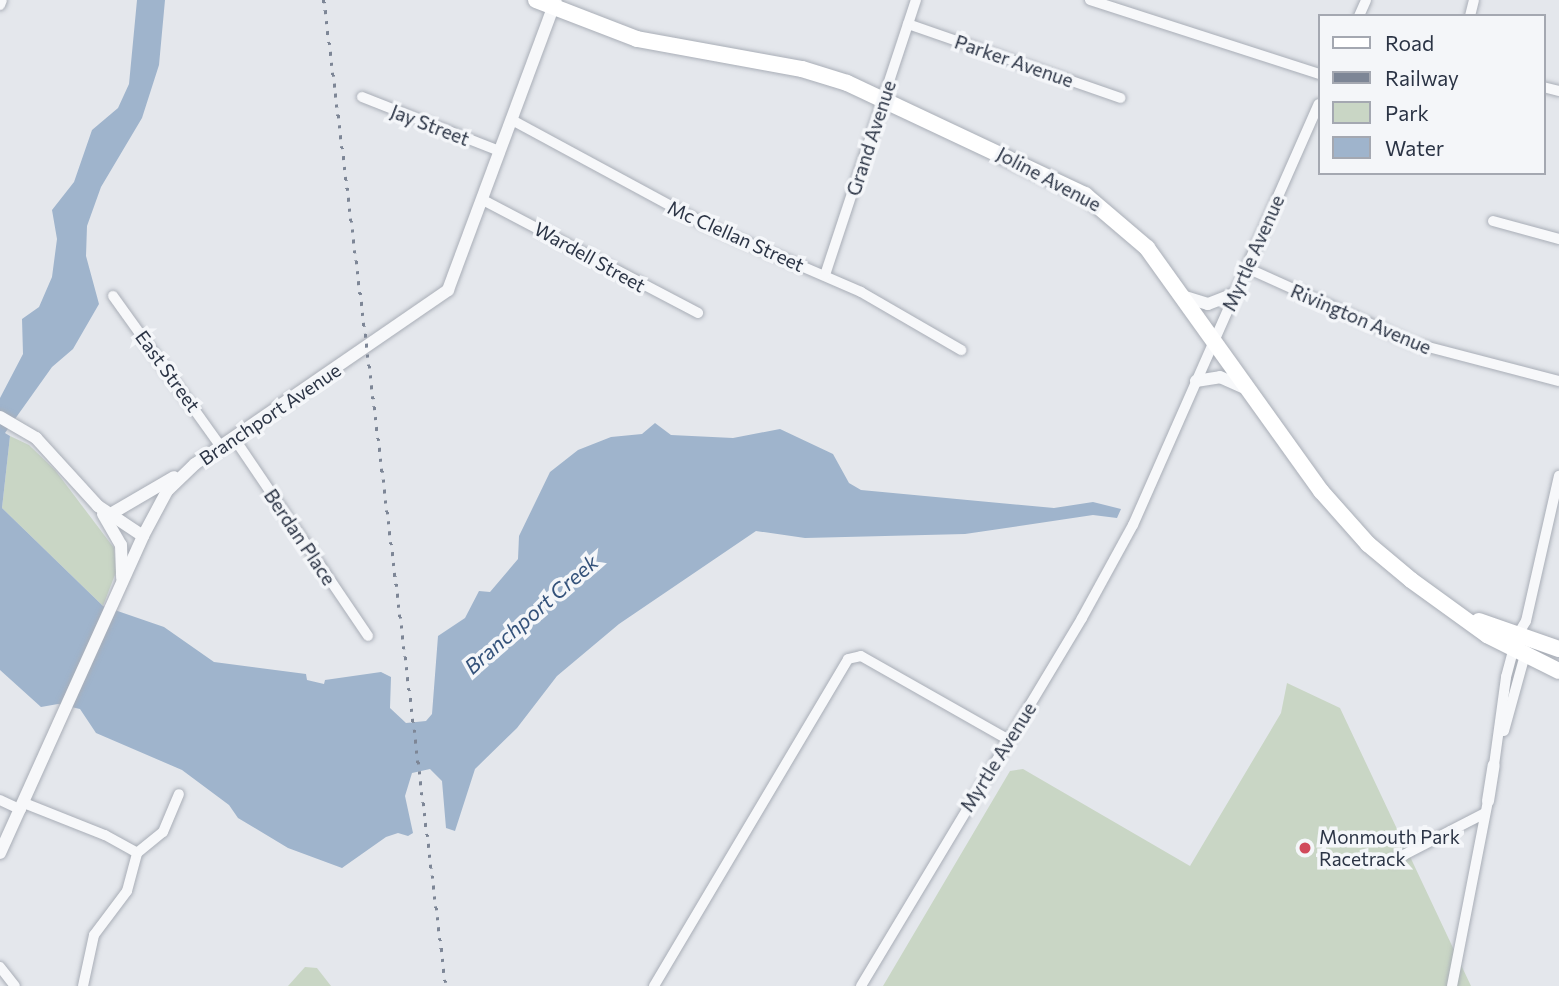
<!DOCTYPE html>
<html>
<head>
<meta charset="utf-8">
<style>
  body { margin:0 }
  #map { position:relative; width:1559px; height:986px; overflow:hidden; background:#e4e7ec; font-family:Commissioner,sans-serif }
  div>[style] { position:absolute }
  .green>* { inset:0; background:#c9d6c5 }
  .water>* { inset:0; background:#9fb4cc }
  .roads { filter:drop-shadow(0 0 2px #a9aeb7) drop-shadow(0 0 2px #a9aeb7) }
  .minor>* { height:10px; margin:-5px; padding:0 5px; transform-origin:5px; border-radius:5px; background:#f7f8fa }
  .tertiary>* { height:12px; margin:-6px; padding:0 6px; transform-origin:6px; border-radius:6px; background:#f7f8fa }
  .primary>* { height:16px; margin:-8px; padding:0 8px; transform-origin:8px; border-radius:8px; background:#fff }
  .trunk>* { height:16px; margin:-8px; padding:0 8px; transform-origin:8px; border-radius:8px; background:#fff }
  .rail>* { height:2.5px; margin-top:-1.25px; transform-origin:0; background:repeating-linear-gradient(90deg,#7d8696 0 3.5px,transparent 0 10.5px) }
  .dots>* { width:19px; height:19px; translate:-50% -50%; box-sizing:border-box; border:4px solid #f4f6f9; border-radius:50% }
  span { translate:-50% -50%; white-space:nowrap; text-align:center; line-height:1.15; -webkit-text-stroke:7px #f4f6f9; paint-order:stroke }
  .street-label { font-size:19px; color:#2b3445 }
  .poi-label { font-size:19px; color:#2b3445 }
  .left { translate:0 -50%; text-align:left }
  .water-label { font-size:21px; color:#34527a; font-style:italic }
  .legend { position:absolute; left:1318px; top:14px; width:228px; height:161px; box-sizing:border-box; background:#f4f6f9; border:2px solid #a4a8b1; margin:0; padding:9px 12px; list-style:none; font-size:21px; color:#2b3445 }
  .legend li { display:flex; align-items:center; gap:14px; height:35px }
  .legend b { width:35px; border:2px solid #a4a8b1 }
</style>
</head>
<body>
<div id="map">
  <div class="green">
    <i style="clip-path:polygon(10px 436px,29px 445px,55px 470px,114px 548px,116px 572px,103px 606px,2px 508px)"></i>
    <i style="clip-path:polygon(1287px 683px,1340px 708px,1471px 986px,883px 986px,1010px 771px,1023px 769px,1190px 866px,1281px 713px)"></i>
    <i style="clip-path:polygon(305px 967px,317px 968px,331px 986px,288px 986px)"></i>
  </div>
  <div class="water">
    <i style="clip-path:polygon(137px 0,165px 0,159px 65px,142px 118px,101px 187px,87px 226px,86px 256px,99px 304px,73px 349px,52px 367px,5px 433px,10px 436px,2px 508px,103px 606px,164px 627px,214px 662px,306px 674px,307px 680px,324px 684px,325px 680px,381px 672px,391px 677px,390px 708px,406px 723px,426px 721px,432px 714px,438px 636px,465px 618px,479px 591px,490px 592px,518px 559px,519px 536px,550px 472px,578px 450px,611px 437px,642px 434px,655px 423px,671px 435px,733px 438px,780px 429px,833px 454px,849px 483px,861px 490px,1054px 508px,1093px 502px,1121px 509px,1117px 518px,1093px 515px,965px 534px,805px 538px,756px 531px,619px 624px,557px 676px,517px 728px,475px 769px,455px 831px,446px 828px,442px 781px,430px 769px,412px 773px,405px 796px,413px 833px,408px 836px,398px 833px,386px 837px,342px 868px,288px 848px,238px 818px,229px 805px,182px 770px,96px 733px,80px 709px,58px 704px,41px 707px,0 670px,0 398px,23px 354px,22px 319px,39px 307px,52px 277px,57px 239px,52px 210px,74px 182px,92px 130px,118px 108px,129px 84px)"></i>
  </div>
  <div class="roads">
    <div class="minor">
      <i style="left:1090px;top:0;width:241px;rotate:17.9deg"></i>
      <i style="left:0;top:5px;width:5px;rotate:-68deg"></i>
      <i style="left:1359px;top:16px;width:17px;rotate:-66deg"></i>
      <i style="left:1470px;top:16px;width:16px;rotate:-76deg"></i>
      <i style="left:908px;top:24px;width:225px;rotate:19.2deg"></i>
      <i style="left:1543px;top:87px;width:16px;rotate:14deg"></i>
      <i style="left:362px;top:97px;width:147px;rotate:21.5deg"></i>
      <i style="left:512px;top:120px;width:218px;rotate:28.4deg"></i>
      <i style="left:704px;top:224px;width:171px;rotate:23.4deg"></i>
      <i style="left:861px;top:292px;width:116px;rotate:30.1deg"></i>
      <i style="left:483px;top:200px;width:243px;rotate:27.7deg"></i>
      <i style="left:1493px;top:221px;width:68px;rotate:15.3deg"></i>
      <i style="left:1247px;top:268px;width:182px;rotate:24.3deg"></i>
      <i style="left:1413px;top:343px;width:151px;rotate:14.6deg"></i>
      <i style="left:825px;top:275px;width:290px;rotate:-71.7deg"></i>
      <i style="left:113px;top:296px;width:186px;rotate:54.4deg"></i>
      <i style="left:234px;top:438px;width:239px;rotate:55.9deg"></i>
      <i style="left:1504px;top:731px;width:83px;rotate:-74.6deg"></i>
      <i style="left:1494px;top:765px;width:89px;rotate:-82.2deg"></i>
      <i style="left:1506px;top:677px;width:42px;rotate:-75deg"></i>
      <i style="left:1517px;top:636px;width:17px;rotate:-59deg"></i>
      <i style="left:1526px;top:621px;width:149px;rotate:-77.2deg"></i>
      <i style="left:0;top:800px;width:23px;rotate:25deg"></i>
      <i style="left:24px;top:803px;width:87px;rotate:21.6deg"></i>
      <i style="left:105px;top:835px;width:37px;rotate:29deg"></i>
      <i style="left:137px;top:853px;width:33px;rotate:-39deg"></i>
      <i style="left:163px;top:832px;width:41px;rotate:-67.2deg"></i>
      <i style="left:1394px;top:860px;width:102px;rotate:-27.3deg"></i>
      <i style="left:0;top:967px;width:24px;rotate:52deg"></i>
      <i style="left:83px;top:986px;width:52px;rotate:-77.8deg"></i>
      <i style="left:94px;top:935px;width:55px;rotate:-53.1deg"></i>
      <i style="left:127px;top:891px;width:39px;rotate:-75deg"></i>
      <i style="left:654px;top:986px;width:380px;rotate:-59.3deg"></i>
      <i style="left:848px;top:659px;width:13px;rotate:-13deg"></i>
      <i style="left:861px;top:656px;width:170px;rotate:29.6deg"></i>
      <i style="left:861px;top:986px;width:429px;rotate:-59deg"></i>
      <i style="left:1082px;top:618px;width:106px;rotate:-61.3deg"></i>
      <i style="left:1133px;top:525px;width:460px;rotate:-66.2deg"></i>
      <i style="left:1452px;top:986px;width:188px;rotate:-79deg"></i>
    </div>
    <div class="tertiary">
      <i style="left:1182px;top:296px;width:27px;rotate:17deg"></i>
      <i style="left:1208px;top:304px;width:28px;rotate:-21deg"></i>
      <i style="left:1196px;top:381px;width:24px;rotate:-9deg"></i>
      <i style="left:1220px;top:377px;width:27px;rotate:24deg"></i>
      <i style="left:0;top:417px;width:42px;rotate:30.3deg"></i>
      <i style="left:36px;top:438px;width:92px;rotate:47.6deg"></i>
      <i style="left:98px;top:506px;width:54px;rotate:33.7deg"></i>
      <i style="left:103px;top:514px;width:36px;rotate:60deg"></i>
      <i style="left:121px;top:545px;width:33px;rotate:88deg"></i>
      <i style="left:109px;top:515px;width:75px;rotate:-30.3deg"></i>
      <i style="left:1488px;top:801px;width:36px;rotate:-81deg"></i>
      <i style="left:0;top:853px;width:348px;rotate:-65.7deg"></i>
      <i style="left:143px;top:536px;width:51px;rotate:-61.9deg"></i>
      <i style="left:167px;top:491px;width:39px;rotate:-44deg"></i>
      <i style="left:195px;top:464px;width:307px;rotate:-34.5deg"></i>
      <i style="left:448px;top:290px;width:309px;rotate:-69.6deg"></i>
    </div>
    <div class="primary">
      <i style="left:536px;top:0;width:108px;rotate:21.1deg"></i>
      <i style="left:637px;top:39px;width:168px;rotate:10.3deg"></i>
      <i style="left:802px;top:69px;width:47px;rotate:17.3deg"></i>
      <i style="left:847px;top:83px;width:263px;rotate:25.2deg"></i>
      <i style="left:1085px;top:195px;width:82px;rotate:40.5deg"></i>
      <i style="left:1147px;top:248px;width:299px;rotate:54.4deg"></i>
      <i style="left:1321px;top:491px;width:71px;rotate:48.4deg"></i>
      <i style="left:1368px;top:544px;width:56px;rotate:39.9deg"></i>
    </div>
    <div class="trunk">
      <i style="left:1411px;top:580px;width:94px;rotate:35.9deg"></i>
      <i style="left:1487px;top:635px;width:80px;rotate:26.6deg"></i>
      <i style="left:1479px;top:621px;width:85px;rotate:19.3deg"></i>
    </div>
  </div>
  <div class="rail">
    <i style="left:324px;top:0;width:994px;rotate:82.95deg"></i>
  </div>
  <div class="dots">
    <i style="left:1305px;top:848px;background:#d1495b"></i>
  </div>
  <div class="street-label">
    <span style="left:1014px;top:61px;rotate:19deg">Parker Avenue</span>
    <span style="left:430px;top:125px;rotate:21deg">Jay Street</span>
    <span style="left:871px;top:138px;rotate:-72deg">Grand Avenue</span>
    <span style="left:1049px;top:179px;rotate:28deg">Joline Avenue</span>
    <span style="left:736px;top:236px;rotate:24deg">Mc Clellan Street</span>
    <span style="left:1253px;top:253px;rotate:-66deg">Myrtle Avenue</span>
    <span style="left:590px;top:257px;rotate:29deg">Wardell Street</span>
    <span style="left:1361px;top:319px;rotate:23deg">Rivington Avenue</span>
    <span style="left:168px;top:371px;rotate:54deg">East Street</span>
    <span style="left:270px;top:414px;rotate:-34deg">Branchport Avenue</span>
    <span style="left:300px;top:537px;rotate:56deg">Berdan Place</span>
    <span style="left:998px;top:757px;rotate:-58deg">Myrtle Avenue</span>
  </div>
  <div class="poi-label">
    <span class="left" style="left:1319px;top:848px">Monmouth Park<br>Racetrack</span>
  </div>
  <div class="water-label">
    <span style="left:531px;top:614px;rotate:-41deg">Branchport Creek</span>
  </div>
  <ul class="legend">
  <li><b style="height:9px;background:#fff"></b>Road</li>
  <li><b style="height:9px;background:#7d8696"></b>Railway</li>
  <li><b style="height:19px;background:#c9d6c5"></b>Park</li>
  <li><b style="height:19px;background:#9fb4cc"></b>Water</li>
  </ul>
</div>
</body>
</html>
